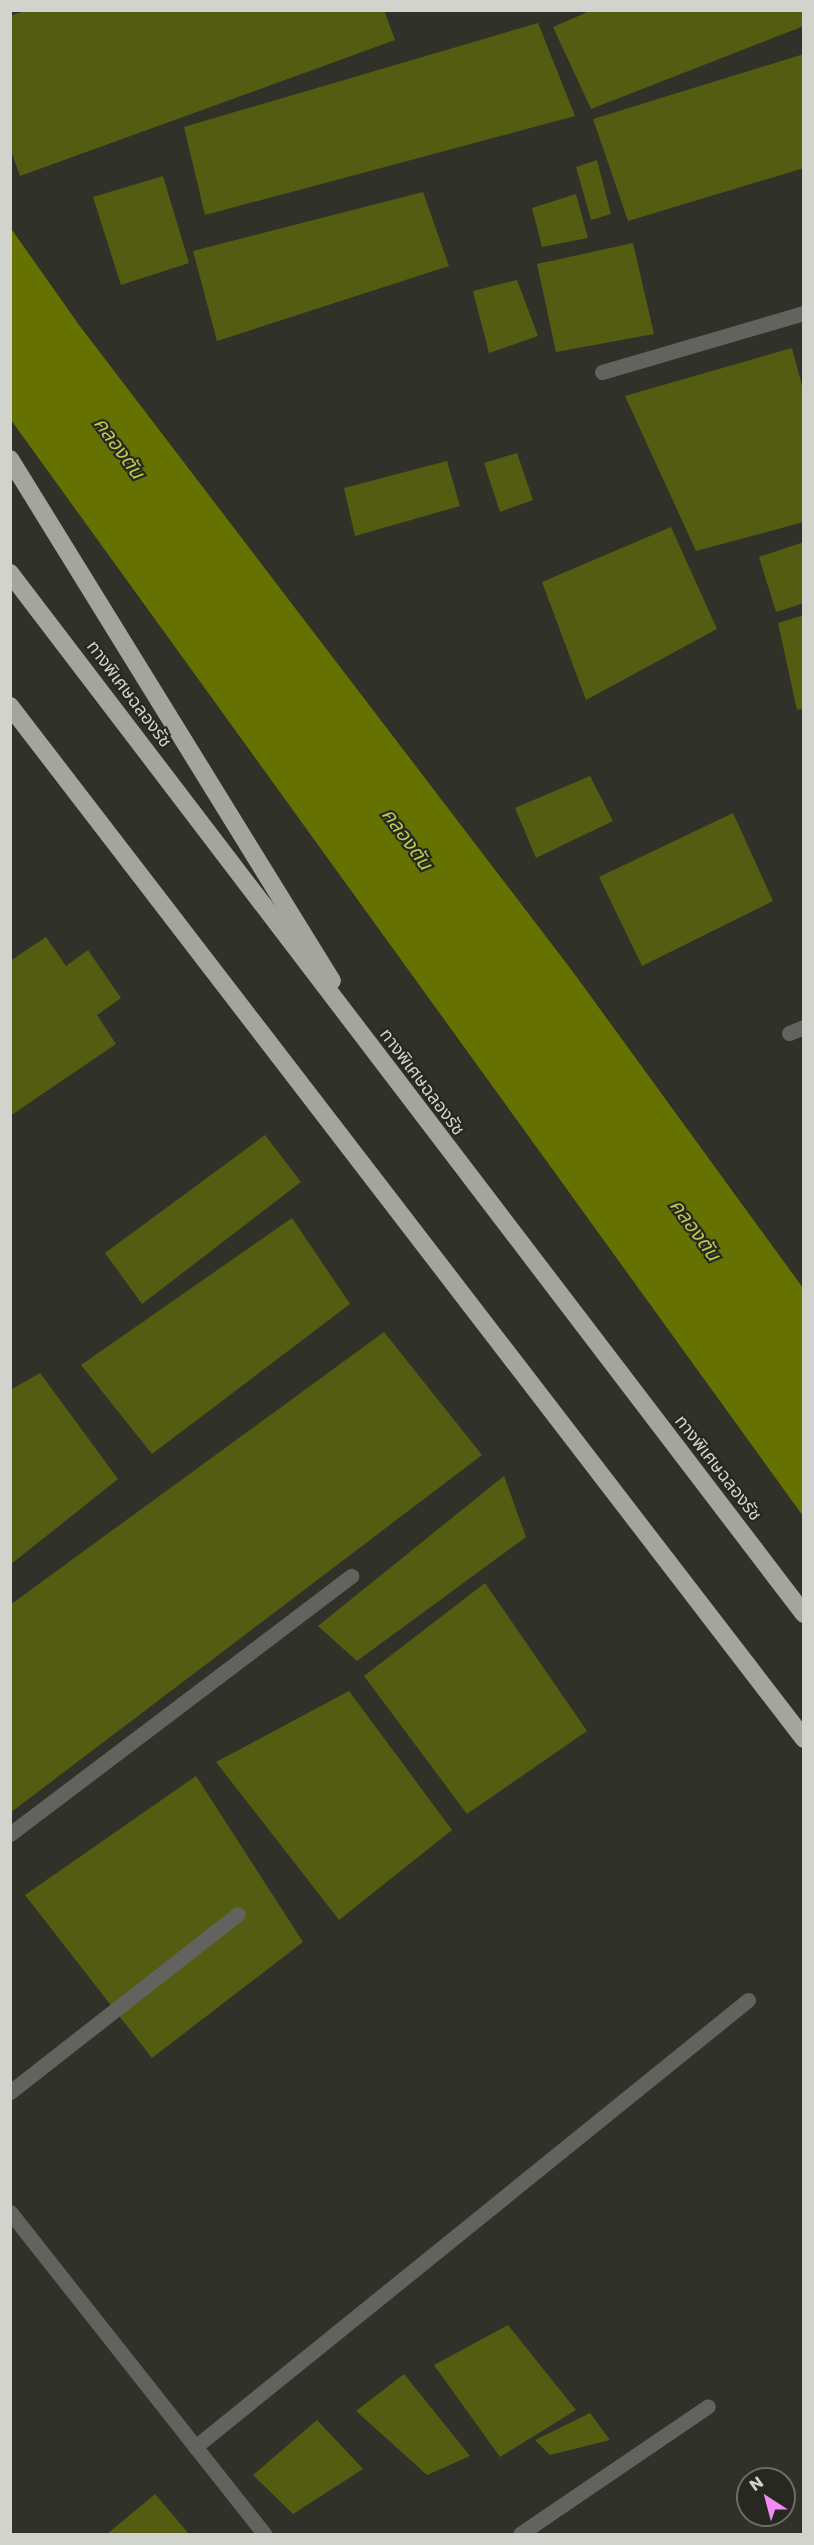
<!DOCTYPE html>
<html>
<head>
<meta charset="utf-8">
<style>
  body { margin:0 }
  #map { position:relative; width:814px; height:2545px; overflow:hidden; background:#30322a; font-family:Poppins,"Noto Sans Thai",sans-serif }
  div>[style] { position:absolute }
  .water>* { inset:0; background:#657100 }
  .building>* { inset:0; background:#535c11 }
  .minor>* { height:15px; margin:-7.5px; padding:0 7.5px; transform-origin:7.5px; border-radius:7.5px; background:#62635f }
  .highway>* { height:18px; margin:-9px; padding:0 9px; transform-origin:9px; border-radius:9px; background:#a4a69c }
  span { translate:-50% -50%; white-space:nowrap; text-align:center; line-height:1.15; -webkit-text-stroke:4.5px #272820; paint-order:stroke }
  .street-label { font-size:18px; color:#d1d3cd }
  .water-label { font-size:20px; color:#b9cb4e; font-style:italic }
  .frame { position:absolute; inset:0; border:12px solid #d1d3cd; pointer-events:none }
  .north { position:absolute; left:736px; top:2467px; width:60px; height:60px; box-sizing:border-box; background:#272820; border:2px solid #6b6c65; border-radius:50%; rotate:324deg; font-size:16px; font-weight:700; line-height:24px; text-align:center; color:#d1d3cd }
  .north::after { content:''; display:block; margin:auto; width:21px; height:27px; background:#f28af3; clip-path:polygon(50% 0,100% 100%,50% 72%,0 100%) }
</style>
</head>
<body>
<div id="map">
  <div class="water">
    <i style="clip-path:polygon(10px 227px,79px 325px,573px 972px,803px 1288px,803px 1516px,11px 420px)"></i>
  </div>
  <div class="building">
    <i style="clip-path:polygon(28px 10px,384px 10px,395px 40px,20px 176px,10px 148px,10px 16px)"></i>
    <i style="clip-path:polygon(592px 10px,804px 10px,804px 26px,591px 109px,553px 27px)"></i>
    <i style="clip-path:polygon(538px 23px,575px 116px,205px 215px,184px 127px)"></i>
    <i style="clip-path:polygon(804px 54px,804px 168px,628px 221px,593px 119px)"></i>
    <i style="clip-path:polygon(597px 160px,611px 214px,591px 220px,576px 167px)"></i>
    <i style="clip-path:polygon(163px 176px,189px 263px,121px 285px,93px 197px)"></i>
    <i style="clip-path:polygon(423px 192px,449px 266px,217px 341px,193px 251px)"></i>
    <i style="clip-path:polygon(576px 194px,588px 238px,542px 247px,532px 208px)"></i>
    <i style="clip-path:polygon(633px 243px,654px 334px,556px 352px,537px 264px)"></i>
    <i style="clip-path:polygon(517px 280px,538px 336px,489px 353px,473px 291px)"></i>
    <i style="clip-path:polygon(792px 348px,804px 393px,804px 522px,696px 551px,625px 396px)"></i>
    <i style="clip-path:polygon(517px 453px,533px 500px,500px 512px,484px 463px)"></i>
    <i style="clip-path:polygon(447px 461px,460px 506px,355px 536px,344px 488px)"></i>
    <i style="clip-path:polygon(671px 527px,717px 629px,586px 700px,542px 582px)"></i>
    <i style="clip-path:polygon(804px 542px,804px 603px,776px 612px,759px 557px)"></i>
    <i style="clip-path:polygon(804px 615px,804px 708px,797px 710px,778px 623px)"></i>
    <i style="clip-path:polygon(590px 776px,613px 821px,536px 858px,515px 808px)"></i>
    <i style="clip-path:polygon(733px 813px,773px 901px,642px 966px,599px 877px)"></i>
    <i style="clip-path:polygon(46px 937px,66px 966px,88px 950px,121px 998px,97px 1015px,116px 1044px,10px 1116px,10px 961px)"></i>
    <i style="clip-path:polygon(265px 1135px,301px 1182px,142px 1304px,105px 1253px)"></i>
    <i style="clip-path:polygon(292px 1218px,350px 1304px,152px 1454px,81px 1365px)"></i>
    <i style="clip-path:polygon(384px 1332px,482px 1455px,10px 1813px,10px 1605px)"></i>
    <i style="clip-path:polygon(40px 1373px,118px 1479px,10px 1565px,10px 1390px)"></i>
    <i style="clip-path:polygon(504px 1476px,526px 1537px,357px 1661px,318px 1626px)"></i>
    <i style="clip-path:polygon(485px 1583px,587px 1731px,467px 1814px,364px 1676px)"></i>
    <i style="clip-path:polygon(349px 1691px,452px 1830px,339px 1920px,216px 1762px)"></i>
    <i style="clip-path:polygon(196px 1776px,303px 1942px,152px 2058px,25px 1895px)"></i>
    <i style="clip-path:polygon(508px 2325px,576px 2410px,500px 2457px,434px 2365px)"></i>
    <i style="clip-path:polygon(404px 2374px,470px 2456px,427px 2475px,356px 2411px)"></i>
    <i style="clip-path:polygon(590px 2413px,610px 2440px,550px 2455px,535px 2440px)"></i>
    <i style="clip-path:polygon(317px 2420px,363px 2469px,293px 2514px,253px 2475px)"></i>
    <i style="clip-path:polygon(155px 2494px,189px 2534px,107px 2534px)"></i>
  </div>
  <div class="minor">
    <i style="left:602px;top:372px;width:210px;rotate:-16.3deg"></i>
    <i style="left:789px;top:1033px;width:16px;rotate:-22deg"></i>
    <i style="left:10px;top:1834px;width:428px;rotate:-37.1deg"></i>
    <i style="left:10px;top:2092px;width:289px;rotate:-38deg"></i>
    <i style="left:10px;top:2212px;width:410px;rotate:51.7deg"></i>
    <i style="left:195px;top:2447px;width:711px;rotate:-38.95deg"></i>
    <i style="left:520px;top:2534px;width:227px;rotate:-34.2deg"></i>
  </div>
  <div class="highway">
    <i style="left:10px;top:459px;width:613px;rotate:58.33deg"></i>
    <i style="left:10px;top:573px;width:1309px;rotate:52.67deg"></i>
    <i style="left:10px;top:706px;width:1303px;rotate:52.45deg"></i>
  </div>
  <div class="street-label">
    <span style="left:129px;top:694px;rotate:53deg">ทางพิเศษฉลองรัช</span>
    <span style="left:422px;top:1082px;rotate:53deg">ทางพิเศษฉลองรัช</span>
    <span style="left:718px;top:1468px;rotate:52deg">ทางพิเศษฉลองรัช</span>
  </div>
  <div class="water-label">
    <span style="left:119px;top:448px;rotate:54deg">คลองตัน</span>
    <span style="left:407px;top:839px;rotate:54deg">คลองตัน</span>
    <span style="left:695px;top:1230px;rotate:54deg">คลองตัน</span>
  </div>
  <div class="frame"></div>
  <div class="north">N</div>
</div>
</body>
</html>
